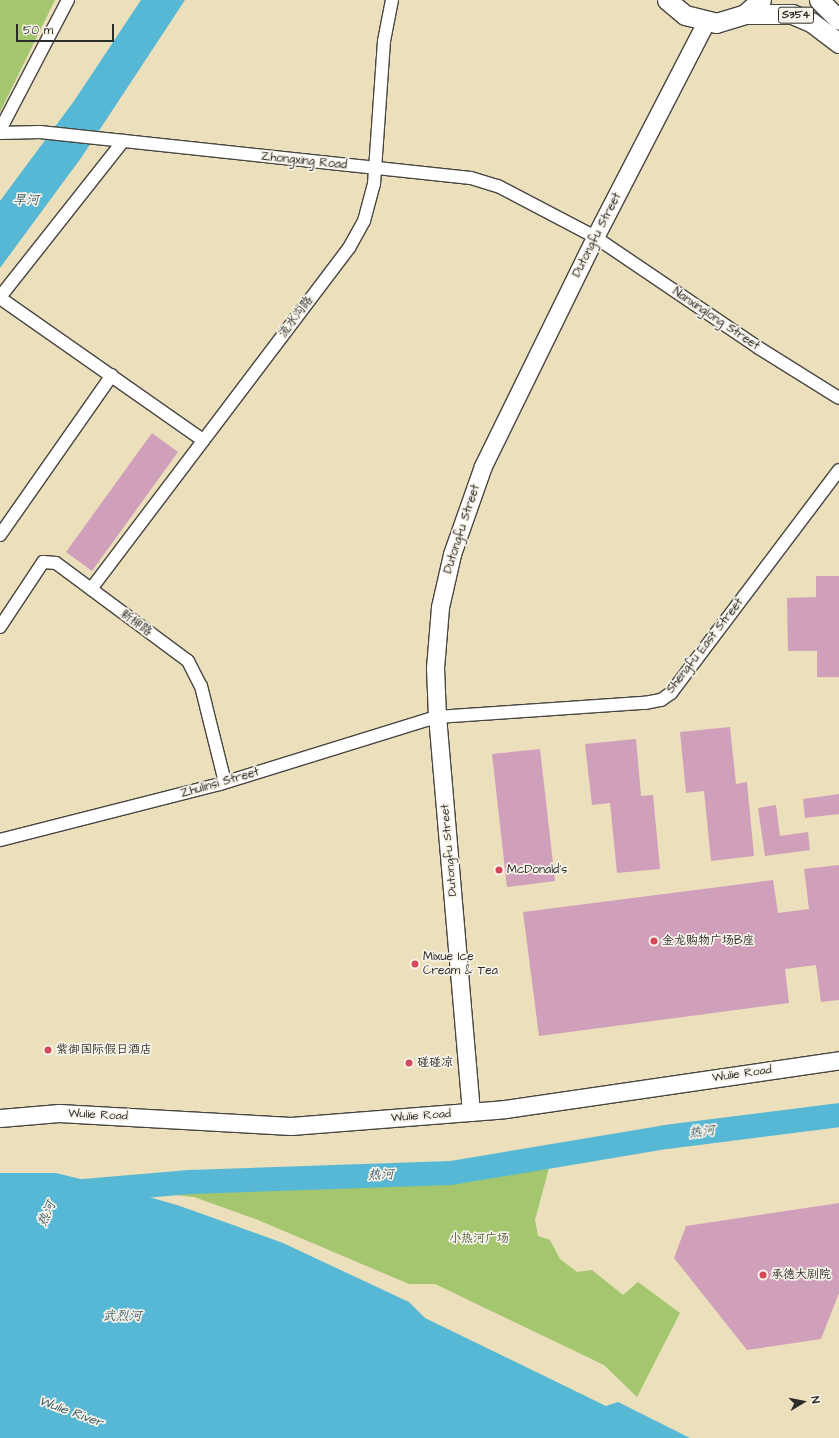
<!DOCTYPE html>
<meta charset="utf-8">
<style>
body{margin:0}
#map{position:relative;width:839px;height:1438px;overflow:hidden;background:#ebdfbc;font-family:"Architects Daughter","LXGW WenKai TC",sans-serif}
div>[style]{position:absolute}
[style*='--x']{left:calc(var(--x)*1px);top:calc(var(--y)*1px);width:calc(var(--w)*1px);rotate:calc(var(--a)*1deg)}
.green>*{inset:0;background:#a3c66f}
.water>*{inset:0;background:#57b8d5}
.river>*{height:24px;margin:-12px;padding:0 12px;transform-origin:12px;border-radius:12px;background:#57b8d5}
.building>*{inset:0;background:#d0a0ba}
.roads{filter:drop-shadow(1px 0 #484641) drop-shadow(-1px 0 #484641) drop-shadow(0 1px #484641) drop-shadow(0 -1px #484641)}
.street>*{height:12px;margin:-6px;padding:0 6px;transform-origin:6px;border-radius:6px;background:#fff}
.secondary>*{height:17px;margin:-8.5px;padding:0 8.5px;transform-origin:8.5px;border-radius:8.5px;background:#fff}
.primary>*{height:19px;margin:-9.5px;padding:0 9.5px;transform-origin:9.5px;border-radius:9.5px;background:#fff}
.dots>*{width:11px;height:11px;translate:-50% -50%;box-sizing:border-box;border:2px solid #f7f3e8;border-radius:50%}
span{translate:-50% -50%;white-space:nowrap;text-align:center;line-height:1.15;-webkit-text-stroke:3.5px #f7f3e8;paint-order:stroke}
.shield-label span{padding:1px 3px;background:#f7f3e8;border:1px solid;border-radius:3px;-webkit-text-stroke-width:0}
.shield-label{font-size:11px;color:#2b2b2b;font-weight:700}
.street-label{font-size:12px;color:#2b2b2b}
.poi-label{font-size:12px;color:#2b2b2b}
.left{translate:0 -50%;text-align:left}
.park-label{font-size:12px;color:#4f5a3f}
.water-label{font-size:13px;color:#3a5c66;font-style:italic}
.north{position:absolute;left:783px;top:1382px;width:40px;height:40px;-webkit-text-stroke:3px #f7f3e8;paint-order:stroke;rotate:80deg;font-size:11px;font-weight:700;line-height:16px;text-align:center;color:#2b2b2b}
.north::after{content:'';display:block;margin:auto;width:14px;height:18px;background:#2b2b2b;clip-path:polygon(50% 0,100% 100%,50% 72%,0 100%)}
.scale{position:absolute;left:16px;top:24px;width:98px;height:18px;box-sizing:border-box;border:2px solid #2b2b2b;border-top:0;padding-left:5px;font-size:12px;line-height:14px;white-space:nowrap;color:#2b2b2b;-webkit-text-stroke:3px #f7f3e8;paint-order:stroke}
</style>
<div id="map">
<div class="green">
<i style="clip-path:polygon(0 0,55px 0,0 112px)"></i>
<i style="clip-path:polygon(549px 1168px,535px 1220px,538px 1236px,550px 1240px,560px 1259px,577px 1272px,592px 1270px,623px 1295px,638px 1282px,680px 1313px,637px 1397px,604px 1365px,435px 1284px,409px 1284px,258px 1220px,194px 1197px,125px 1190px,435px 1185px)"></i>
</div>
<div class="water">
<i style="clip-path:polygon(141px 0,185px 0,81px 158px,0 268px,0 201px,74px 101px)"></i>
<i style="clip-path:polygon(0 1173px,56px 1173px,125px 1190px,180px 1206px,283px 1243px,409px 1302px,425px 1318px,606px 1406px,618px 1402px,690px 1438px,0 1438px)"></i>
</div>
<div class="river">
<i style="--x:84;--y:1191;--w:106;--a:-4.9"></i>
<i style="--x:190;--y:1182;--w:261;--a:-2"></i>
<i style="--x:451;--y:1173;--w:218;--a:-9.5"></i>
<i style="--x:666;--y:1137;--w:174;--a:-7.2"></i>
</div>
<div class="building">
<i style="clip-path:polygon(152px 433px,178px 452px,92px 571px,66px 552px)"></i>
<i style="clip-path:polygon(816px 576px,839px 576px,839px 677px,817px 677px,817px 651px,788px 651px,787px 598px,816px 597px)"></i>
<i style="clip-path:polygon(730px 727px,736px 784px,747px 782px,754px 856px,711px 861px,704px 791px,686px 793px,680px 732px)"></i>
<i style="clip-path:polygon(636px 739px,641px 796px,653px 795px,660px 869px,617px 873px,610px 803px,592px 805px,585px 744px)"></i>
<i style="clip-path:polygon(540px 749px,555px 881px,507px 887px,492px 754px)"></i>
<i style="clip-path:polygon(839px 794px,839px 814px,805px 818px,803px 799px)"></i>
<i style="clip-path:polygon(776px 805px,780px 836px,808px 832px,810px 850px,765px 856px,758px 808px)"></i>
<i style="clip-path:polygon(839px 865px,839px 1000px,821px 1002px,816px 965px,785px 969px,789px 1003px,539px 1036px,523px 912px,773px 880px,778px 913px,809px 909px,804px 869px)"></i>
<i style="clip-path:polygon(839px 1203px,839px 1293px,821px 1339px,747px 1350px,674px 1258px,686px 1226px)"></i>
</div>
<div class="roads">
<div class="street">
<i style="--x:0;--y:130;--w:147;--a:-62.4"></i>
<i style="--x:0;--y:133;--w:40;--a:-1.4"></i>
<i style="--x:40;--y:132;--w:433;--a:6.1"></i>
<i style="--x:471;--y:178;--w:28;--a:17"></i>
<i style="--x:498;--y:186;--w:110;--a:27.7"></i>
<i style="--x:595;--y:237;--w:198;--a:34.1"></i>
<i style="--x:759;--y:348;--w:94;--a:32"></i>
<i style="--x:0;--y:297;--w:199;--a:-51.7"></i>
<i style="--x:0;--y:298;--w:248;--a:35"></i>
<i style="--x:0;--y:535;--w:195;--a:-55"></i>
<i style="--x:91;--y:589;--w:428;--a:-52.9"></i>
<i style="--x:349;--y:248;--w:31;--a:-61"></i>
<i style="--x:364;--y:221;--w:38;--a:-75"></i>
<i style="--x:374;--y:184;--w:143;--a:-86"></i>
<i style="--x:384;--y:41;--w:42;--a:-79"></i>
<i style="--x:0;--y:627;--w:78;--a:-56.5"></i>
<i style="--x:43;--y:562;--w:13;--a:4"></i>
<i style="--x:56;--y:563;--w:164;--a:36.6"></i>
<i style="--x:188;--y:661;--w:28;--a:63"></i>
<i style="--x:201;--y:686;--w:99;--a:76"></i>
<i style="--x:0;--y:840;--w:227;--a:-14.3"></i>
<i style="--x:220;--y:784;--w:227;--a:-17.2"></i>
<i style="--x:437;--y:717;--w:208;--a:-3.9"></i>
<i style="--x:645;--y:703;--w:16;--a:-11"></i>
<i style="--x:661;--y:700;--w:12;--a:-35"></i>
<i style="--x:671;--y:693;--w:279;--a:-53"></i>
</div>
<div class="secondary">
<i style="--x:471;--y:1112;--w:396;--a:-94.9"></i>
<i style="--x:437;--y:717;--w:49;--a:-92.3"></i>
<i style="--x:435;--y:668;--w:61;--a:-85.3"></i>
<i style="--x:440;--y:607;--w:54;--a:-77.2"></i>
<i style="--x:452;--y:554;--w:93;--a:-70.6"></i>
<i style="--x:483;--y:466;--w:255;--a:-63.9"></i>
<i style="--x:595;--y:237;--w:242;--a:-62.7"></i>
<i style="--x:0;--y:1118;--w:59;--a:-4.8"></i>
<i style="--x:59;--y:1113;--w:232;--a:3.2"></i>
<i style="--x:291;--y:1126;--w:215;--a:-4.5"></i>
<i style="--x:505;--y:1109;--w:338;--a:-8.3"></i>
</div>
<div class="primary">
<i style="--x:667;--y:0;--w:23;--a:40"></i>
<i style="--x:685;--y:15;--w:32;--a:14"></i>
<i style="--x:716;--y:23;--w:30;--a:-17"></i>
<i style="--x:745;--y:14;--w:21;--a:-41"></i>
<i style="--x:819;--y:0;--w:28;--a:45"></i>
<i style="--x:745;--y:14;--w:47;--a:0"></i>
<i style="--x:792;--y:14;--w:21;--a:23"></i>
<i style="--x:811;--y:22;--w:35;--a:37"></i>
</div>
</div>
<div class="dots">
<i style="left:499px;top:870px;background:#d1495b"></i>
<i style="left:654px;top:941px;background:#d1495b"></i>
<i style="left:415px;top:964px;background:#d1495b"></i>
<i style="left:48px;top:1050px;background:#d1495b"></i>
<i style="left:409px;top:1063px;background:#d1495b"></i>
<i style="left:763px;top:1275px;background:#d1495b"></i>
</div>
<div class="shield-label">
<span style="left:796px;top:15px">S354</span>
</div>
<div class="street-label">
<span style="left:304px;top:161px;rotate:6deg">Zhongxing Road</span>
<span style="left:597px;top:235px;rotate:-63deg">Dutongfu Street</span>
<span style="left:296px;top:317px;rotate:-53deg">流水沟路</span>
<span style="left:716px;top:319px;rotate:34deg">Nanxinglong Street</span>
<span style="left:462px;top:529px;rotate:-72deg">Dutongfu Street</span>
<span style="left:136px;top:623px;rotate:36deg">新柳路</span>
<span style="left:705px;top:646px;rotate:-52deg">Shengfu East Street</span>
<span style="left:220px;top:783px;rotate:-16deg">Zhulinsi Street</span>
<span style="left:449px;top:850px;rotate:-95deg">Dutongfu Street</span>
<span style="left:742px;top:1074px;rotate:-8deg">Wulie Road</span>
<span style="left:98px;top:1115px;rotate:3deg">Wulie Road</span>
<span style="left:421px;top:1116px;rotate:-4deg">Wulie Road</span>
</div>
<div class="poi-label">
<span class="left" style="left:507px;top:870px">McDonald's</span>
<span class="left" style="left:662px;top:941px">金龙购物广场B座</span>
<span class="left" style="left:423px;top:964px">Mixue Ice<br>Cream &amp; Tea</span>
<span class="left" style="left:56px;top:1050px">紫御国际假日酒店</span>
<span class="left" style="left:417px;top:1063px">碰碰凉</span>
<span class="left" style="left:771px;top:1275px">承德大剧院</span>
</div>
<div class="park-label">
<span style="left:479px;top:1239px">小热河广场</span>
</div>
<div class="water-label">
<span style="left:26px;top:200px">旱河</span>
<span style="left:702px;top:1132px;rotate:-7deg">热河</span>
<span style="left:381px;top:1175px;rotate:-2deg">热河</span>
<span style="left:47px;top:1214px;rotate:-66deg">热河</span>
<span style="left:122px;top:1316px">武烈河</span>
<span style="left:71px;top:1412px;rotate:20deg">Wulie River</span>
</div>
<div class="north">N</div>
<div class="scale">50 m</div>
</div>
